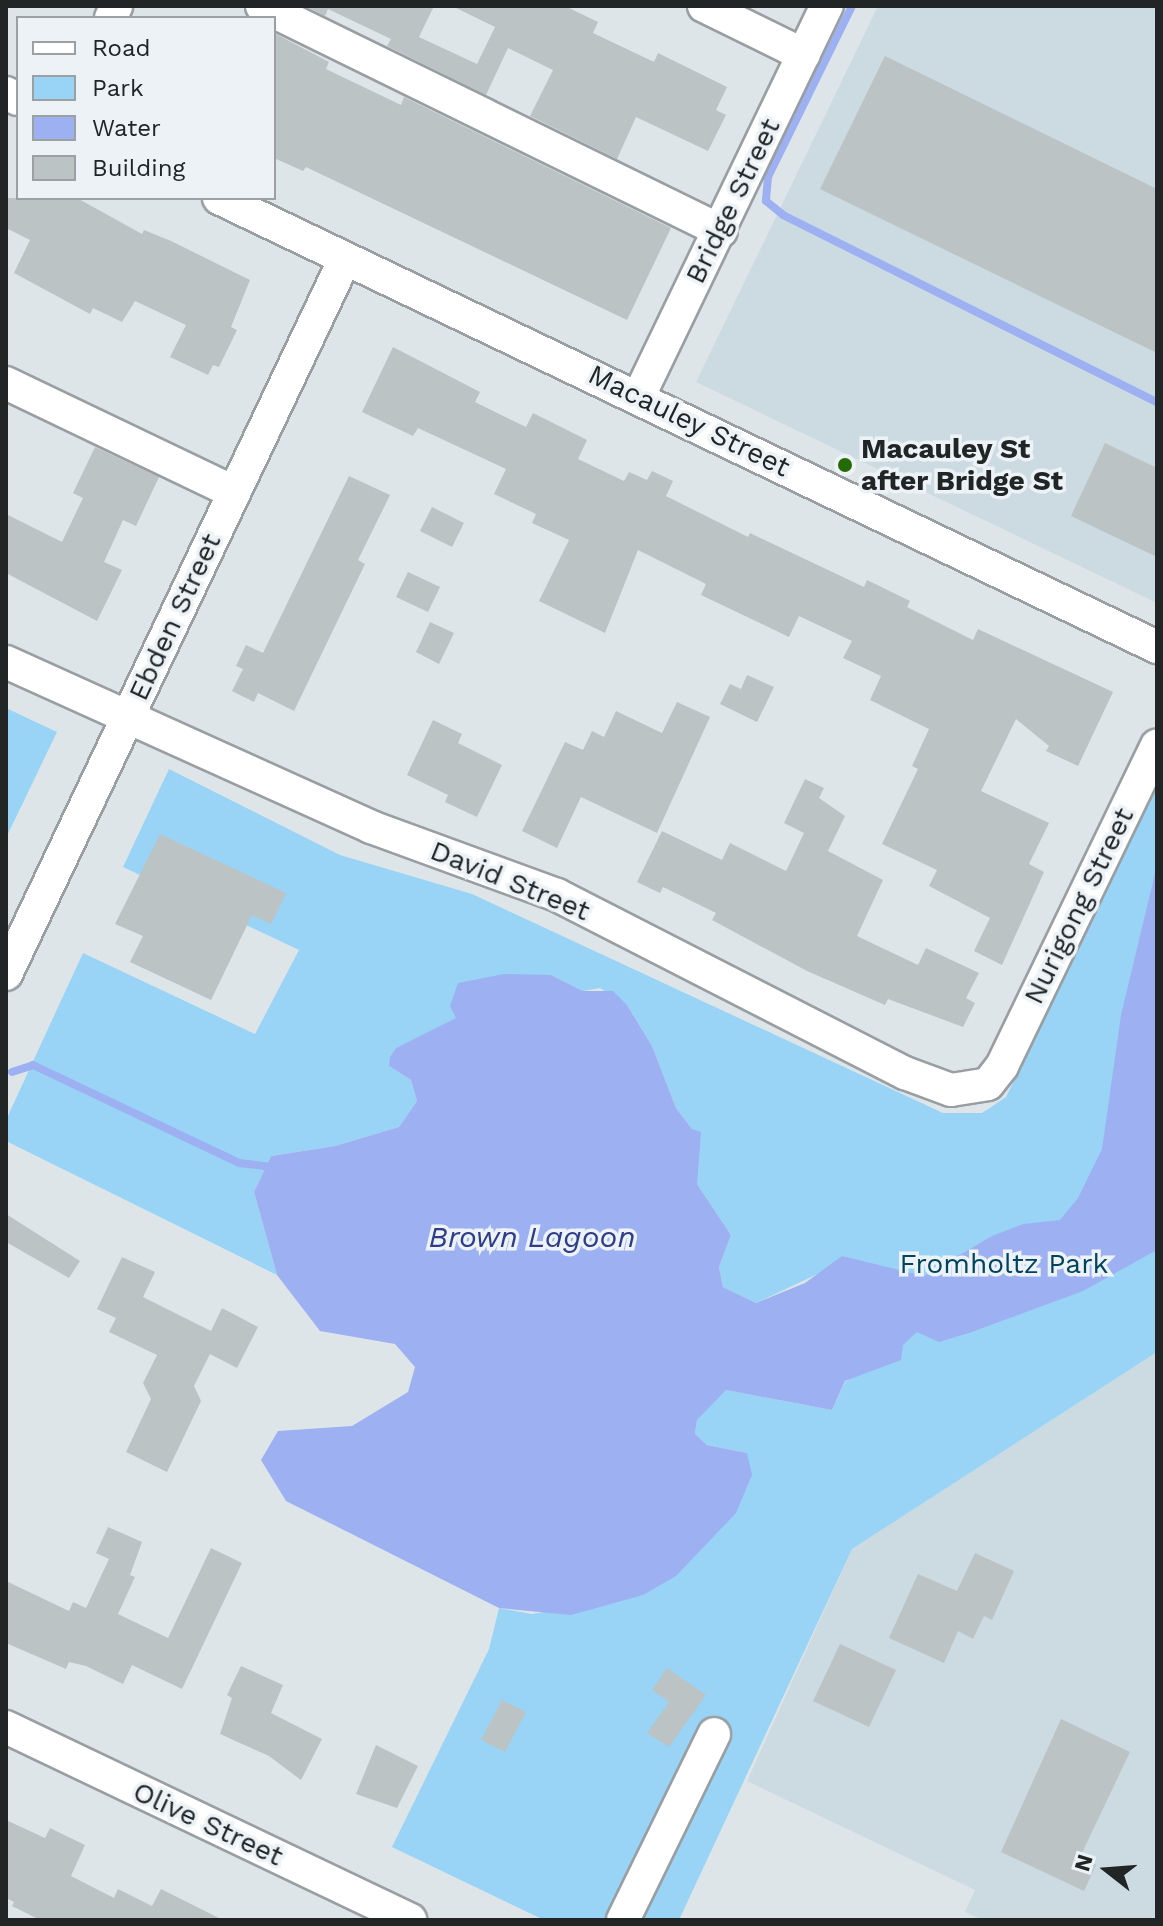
<!DOCTYPE html>
<style>
body{margin:0}
#map{position:relative;width:1163px;height:1926px;overflow:hidden;background:#dee5e9;font-family:"Work Sans",sans-serif}
div>[style]{position:absolute}
[style*='--x']{left:calc(var(--x)*1px);top:calc(var(--y)*1px);width:calc(var(--w)*1px);rotate:calc(var(--a)*1deg)}
.built>*{inset:0;background:#ccdae2}
.green>*{inset:0;background:#99d4f6}
.water>*{inset:0;background:#9db0f2}
.stream>*{height:8px;margin:-4px;padding:0 4px;transform-origin:4px;border-radius:4px;background:#9db0f2}
.building>*{inset:0;background:#bbc3c5}
.roads{filter:drop-shadow(2px 0 #989ea2) drop-shadow(-2px 0 #989ea2) drop-shadow(0 2px #989ea2) drop-shadow(0 -2px #989ea2)}
.minor>*{height:32px;margin:-16px;padding:0 16px;transform-origin:16px;border-radius:16px;background:#fff}
.dots>*{width:22px;height:22px;translate:-50% -50%;box-sizing:border-box;border:4px solid #ecf2f6;border-radius:50%}
span{translate:-50% -50%;white-space:nowrap;text-align:center;line-height:1.15;-webkit-text-stroke:7px #ecf2f6;paint-order:stroke}
.street-label{font-size:28px;color:#222526}
.poi-label{font-size:28px;color:#222526;font-weight:700}
.left{translate:0 -50%;text-align:left}
.park-label{font-size:28px;color:#00435f}
.water-label{font-size:30px;color:#2f3d89;font-style:italic}
.frame{position:absolute;inset:0;border:8px solid #222526;pointer-events:none}
.legend{position:absolute;left:16px;top:16px;width:260px;height:184px;box-sizing:border-box;background:#ecf2f6;border:2px solid #9ba0a3;margin:0;padding:10px 14px;list-style:none;font-size:24px;color:#222526}
.legend li{display:flex;align-items:center;gap:16px;height:40px}
.legend b{width:40px;border:2px solid #9ba0a3}
.north{position:absolute;left:1067px;top:1830px;width:80px;height:80px;-webkit-text-stroke:6px #ecf2f6;paint-order:stroke;rotate:287deg;font-size:22px;font-weight:700;line-height:32px;text-align:center;color:#222526}
.north::after{content:'';display:block;margin:auto;width:28px;height:36px;background:#222526;clip-path:polygon(50% 0,100% 100%,50% 72%,0 100%)}
</style>
<div id="map">
<div class="built">
<i style="clip-path:polygon(878px 6px,1157px 6px,1157px 603px,696px 382px)"></i>
<i style="clip-path:polygon(1157px 1352px,1157px 1920px,983px 1920px,965px 1912px,975px 1890px,747px 1781px,852px 1549px)"></i>
</div>
<div class="green">
<i style="clip-path:polygon(6px 708px,57px 732px,6px 838px)"></i>
<i style="clip-path:polygon(169px 769px,340px 855px,472px 894px,943px 1113px,982px 1113px,1006px 1097px,1157px 786px,1157px 1352px,852px 1549px,679px 1920px,544px 1920px,392px 1847px,489px 1649px,499px 1608px,532px 1614px,643px 1595px,747px 1453px,707px 1445px,695px 1434px,697px 1420px,711px 1403px,726px 1390px,832px 1410px,845px 1382px,863px 1371px,824px 1271px,756px 1303px,723px 1287px,719px 1267px,731px 1235px,697px 1184px,692px 1129px,676px 1108px,652px 1046px,627px 1005px,600px 988px,583px 991px,551px 975px,396px 1048px,389px 1066px,411px 1080px,417px 1101px,399px 1127px,335px 1146px,271px 1156px,254px 1192px,277px 1275px,6px 1141px,6px 1120px,83px 953px,255px 1034px,299px 950px,123px 867px)"></i>
</div>
<div class="water">
<i style="clip-path:polygon(1157px 865px,1155px 1251px,1083px 1291px,969px 1333px,939px 1342px,917px 1332px,903px 1345px,901px 1360px,845px 1381px,832px 1410px,726px 1390px,697px 1420px,695px 1434px,707px 1445px,747px 1453px,752px 1475px,736px 1513px,676px 1576px,643px 1595px,571px 1615px,499px 1608px,286px 1501px,261px 1460px,278px 1431px,352px 1426px,408px 1392px,415px 1367px,395px 1344px,320px 1331px,277px 1275px,254px 1192px,271px 1156px,335px 1146px,399px 1127px,417px 1101px,411px 1080px,389px 1066px,390px 1057px,396px 1048px,456px 1018px,450px 1006px,458px 983px,504px 974px,551px 975px,583px 991px,613px 991px,627px 1005px,652px 1046px,676px 1108px,692px 1129px,701px 1132px,697px 1184px,731px 1235px,719px 1267px,723px 1287px,756px 1303px,805px 1283px,842px 1256px,924px 1276px,992px 1236px,1023px 1224px,1060px 1220px,1078px 1198px,1102px 1149px,1121px 1015px)"></i>
</div>
<div class="stream">
<i style="--x:852;--y:6;--w:191;--a:116.2"></i>
<i style="--x:768;--y:177;--w:24;--a:95"></i>
<i style="--x:766;--y:201;--w:22;--a:39"></i>
<i style="--x:783;--y:215;--w:418;--a:26.6"></i>
<i style="--x:12;--y:1072;--w:22;--a:-18"></i>
<i style="--x:33;--y:1065;--w:228;--a:25.4"></i>
<i style="--x:239;--y:1163;--w:38;--a:7"></i>
</div>
<div class="building">
<i style="clip-path:polygon(305px 6px,434px 6px,419px 37px,477px 64px,495px 27px,452px 6px,565px 6px,598px 22px,593px 33px,654px 62px,658px 53px,727px 87px,716px 110px,726px 115px,708px 151px,636px 117px,617px 159px,530px 116px,553px 70px,508px 48px,486px 95px,387px 46px,391px 39px,328px 9px,325px 16px)"></i>
<i style="clip-path:polygon(276px 34px,329px 62px,326px 69px,401px 105px,404px 97px,671px 228px,627px 320px,306px 167px,303px 171px,274px 158px)"></i>
<i style="clip-path:polygon(885px 56px,1157px 189px,1157px 353px,820px 189px)"></i>
<i style="clip-path:polygon(6px 198px,77px 198px,142px 234px,144px 230px,171px 241px,250px 280px,231px 327px,237px 330px,219px 367px,213px 365px,208px 375px,170px 357px,186px 325px,135px 301px,122px 322px,93px 308px,90px 314px,14px 273px,30px 240px,6px 228px)"></i>
<i style="clip-path:polygon(393px 347px,480px 392px,475px 402px,526px 427px,533px 413px,587px 440px,578px 459px,624px 481px,629px 472px,647px 480px,652px 471px,673px 481px,666px 496px,748px 537px,750px 533px,864px 587px,867px 580px,910px 601px,907px 607px,973px 640px,978px 629px,1113px 692px,1078px 766px,1046px 751px,1049px 746px,1016px 719px,981px 791px,1049px 823px,1029px 864px,1044px 872px,1002px 965px,974px 951px,990px 918px,929px 886px,937px 870px,882px 844px,918px 769px,912px 766px,929px 729px,870px 700px,881px 676px,843px 658px,852px 641px,799px 616px,789px 637px,701px 595px,706px 584px,638px 550px,605px 633px,539px 601px,569px 540px,532px 523px,536px 514px,494px 494px,506px 469px,418px 428px,413px 436px,362px 412px)"></i>
<i style="clip-path:polygon(1105px 443px,1157px 468px,1157px 557px,1071px 516px)"></i>
<i style="clip-path:polygon(95px 447px,159px 477px,136px 526px,123px 520px,104px 562px,122px 570px,97px 621px,6px 573px,6px 514px,62px 542px,83px 498px,73px 493px)"></i>
<i style="clip-path:polygon(349px 476px,390px 495px,358px 560px,365px 564px,294px 711px,258px 693px,254px 702px,232px 691px,243px 669px,236px 666px,246px 645px,263px 653px)"></i>
<i style="clip-path:polygon(432px 507px,464px 523px,452px 547px,420px 531px)"></i>
<i style="clip-path:polygon(408px 572px,440px 587px,428px 612px,396px 597px)"></i>
<i style="clip-path:polygon(430px 622px,454px 633px,439px 664px,416px 652px)"></i>
<i style="clip-path:polygon(747px 675px,774px 687px,757px 722px,720px 704px,730px 684px,741px 689px)"></i>
<i style="clip-path:polygon(677px 702px,710px 717px,657px 833px,581px 797px,557px 848px,522px 831px,565px 742px,583px 750px,592px 731px,604px 737px,616px 711px,662px 733px)"></i>
<i style="clip-path:polygon(433px 720px,462px 734px,458px 743px,502px 765px,477px 817px,445px 802px,448px 795px,407px 775px)"></i>
<i style="clip-path:polygon(805px 779px,824px 788px,819px 798px,845px 816px,828px 851px,883px 880px,857px 936px,918px 965px,926px 948px,979px 973px,966px 998px,975px 1003px,963px 1027px,888px 999px,885px 1005px,807px 971px,712px 920px,716px 913px,663px 887px,660px 893px,637px 882px,662px 831px,722px 860px,730px 843px,786px 871px,804px 833px,784px 823px)"></i>
<i style="clip-path:polygon(160px 834px,286px 893px,271px 924px,252px 915px,211px 1000px,130px 962px,143px 936px,115px 924px)"></i>
<i style="clip-path:polygon(6px 1214px,80px 1261px,69px 1278px,6px 1242px)"></i>
<i style="clip-path:polygon(122px 1257px,155px 1272px,143px 1297px,211px 1331px,222px 1308px,258px 1327px,237px 1368px,210px 1354px,194px 1386px,201px 1401px,167px 1472px,126px 1452px,151px 1399px,143px 1383px,157px 1355px,109px 1332px,116px 1318px,97px 1309px)"></i>
<i style="clip-path:polygon(108px 1527px,142px 1542px,130px 1575px,135px 1577px,118px 1614px,168px 1638px,211px 1548px,242px 1563px,182px 1689px,132px 1665px,123px 1684px,86px 1666px,69px 1662px,66px 1669px,6px 1643px,6px 1581px,69px 1611px,73px 1602px,86px 1608px,109px 1559px,96px 1553px)"></i>
<i style="clip-path:polygon(975px 1553px,1014px 1571px,992px 1620px,984px 1616px,973px 1639px,958px 1631px,944px 1663px,889px 1638px,918px 1574px,957px 1591px)"></i>
<i style="clip-path:polygon(840px 1644px,896px 1670px,869px 1727px,813px 1701px)"></i>
<i style="clip-path:polygon(241px 1666px,283px 1685px,271px 1713px,322px 1739px,301px 1780px,269px 1756px,220px 1734px,232px 1698px,227px 1695px)"></i>
<i style="clip-path:polygon(667px 1668px,706px 1695px,669px 1747px,647px 1733px,669px 1702px,652px 1690px)"></i>
<i style="clip-path:polygon(502px 1700px,526px 1712px,505px 1752px,481px 1740px)"></i>
<i style="clip-path:polygon(1061px 1719px,1130px 1752px,1080px 1857px,1096px 1865px,1084px 1891px,1001px 1852px)"></i>
<i style="clip-path:polygon(376px 1745px,418px 1766px,397px 1808px,356px 1794px)"></i>
<i style="clip-path:polygon(6px 1820px,45px 1838px,50px 1828px,85px 1845px,71px 1876px,114px 1898px,118px 1889px,152px 1906px,161px 1889px,223px 1920px,40px 1920px,12px 1906px,14px 1902px,6px 1898px)"></i>
</div>
<div class="roads">
<div class="minor">
<i style="--x:262;--y:6;--w:511;--a:26.11"></i>
<i style="--x:704;--y:6;--w:111;--a:26.1"></i>
<i style="--x:111;--y:18;--w:13;--a:-67"></i>
<i style="--x:6;--y:93;--w:13;--a:27"></i>
<i style="--x:219;--y:198;--w:1040;--a:25.58"></i>
<i style="--x:6;--y:383;--w:253;--a:25.6"></i>
<i style="--x:639;--y:396;--w:433;--a:-64.3"></i>
<i style="--x:6;--y:662;--w:401;--a:24.3"></i>
<i style="--x:371;--y:827;--w:198;--a:20.1"></i>
<i style="--x:557;--y:895;--w:391;--a:27.1"></i>
<i style="--x:905;--y:1073;--w:49;--a:20.3"></i>
<i style="--x:951;--y:1090;--w:37;--a:-9"></i>
<i style="--x:988;--y:1084;--w:23;--a:-52"></i>
<i style="--x:1002;--y:1066;--w:356;--a:-64.2"></i>
<i style="--x:6;--y:974;--w:789;--a:-64.64"></i>
<i style="--x:6;--y:1727;--w:448;--a:25.5"></i>
<i style="--x:623;--y:1920;--w:207;--a:-63.9"></i>
</div>
</div>
<div class="dots">
<i style="left:845px;top:465px;background:#246b07"></i>
</div>
<div class="street-label">
<span style="left:733px;top:201px;rotate:-64deg">Bridge Street</span>
<span style="left:689px;top:421px;rotate:26deg">Macauley Street</span>
<span style="left:175px;top:617px;rotate:-65deg">Ebden Street</span>
<span style="left:510px;top:881px;rotate:22deg">David Street</span>
<span style="left:1079px;top:906px;rotate:-64deg">Nurigong Street</span>
<span style="left:208px;top:1824px;rotate:25deg">Olive Street</span>
</div>
<div class="poi-label">
<span class="left" style="left:861px;top:465px">Macauley St<br>after Bridge St</span>
</div>
<div class="park-label">
<span style="left:1004px;top:1264px">Fromholtz Park</span>
</div>
<div class="water-label">
<span style="left:532px;top:1237px">Brown Lagoon</span>
</div>
<div class="frame"></div>
<ul class="legend">
<li><b style="height:10px;background:#fff"></b>Road</li>
<li><b style="height:22px;background:#99d4f6"></b>Park</li>
<li><b style="height:22px;background:#9db0f2"></b>Water</li>
<li><b style="height:22px;background:#bbc3c5"></b>Building</li>
</ul>
<div class="north">N</div>
</div>
